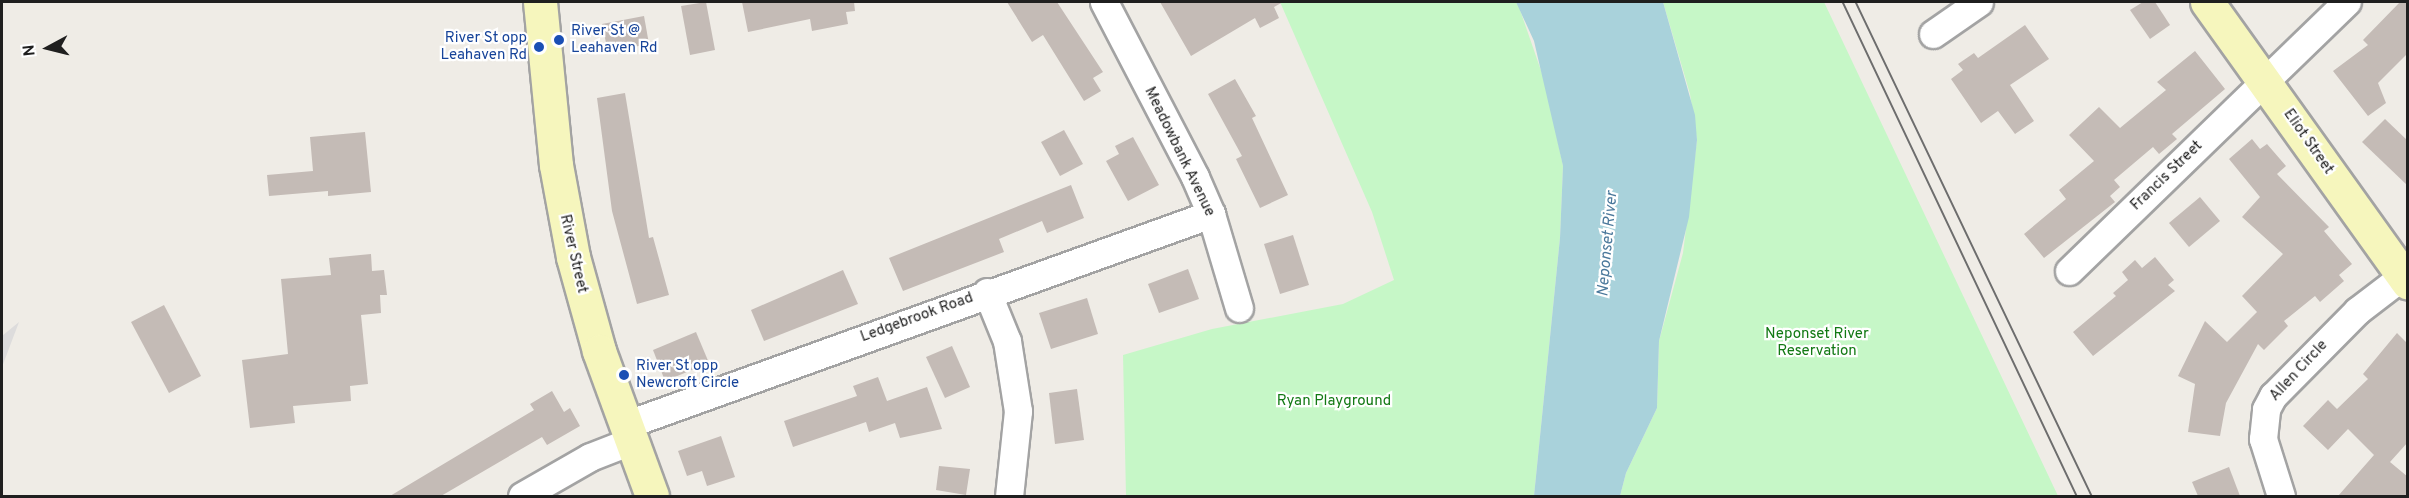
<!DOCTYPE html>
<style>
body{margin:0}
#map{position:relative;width:2409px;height:498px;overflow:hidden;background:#efece6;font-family:Overpass,sans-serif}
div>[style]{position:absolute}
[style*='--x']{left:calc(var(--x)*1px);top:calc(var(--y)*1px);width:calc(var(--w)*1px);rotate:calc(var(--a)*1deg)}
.residential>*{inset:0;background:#dddcdc}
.park>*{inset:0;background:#c6f7c7}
.water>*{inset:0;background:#a9d2db}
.building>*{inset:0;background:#c4bbb6}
.roads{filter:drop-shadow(2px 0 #a3a3a3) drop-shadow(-2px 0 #a3a3a3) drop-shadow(0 2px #a3a3a3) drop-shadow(0 -2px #a3a3a3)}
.street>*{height:27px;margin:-13.5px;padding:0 13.5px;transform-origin:13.5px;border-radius:13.5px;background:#fff}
.secondary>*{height:33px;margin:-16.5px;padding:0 16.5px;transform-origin:16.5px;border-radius:16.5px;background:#f6f6bd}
.tram>*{height:1.5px;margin:-0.75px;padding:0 0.75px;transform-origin:0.75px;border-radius:0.75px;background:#6d6d6d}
.dots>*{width:16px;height:16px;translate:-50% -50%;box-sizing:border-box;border:3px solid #fff;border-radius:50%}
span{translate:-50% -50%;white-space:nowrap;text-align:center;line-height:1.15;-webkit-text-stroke:4.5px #fff;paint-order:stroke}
.transit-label{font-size:15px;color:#164399}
.left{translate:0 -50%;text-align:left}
.right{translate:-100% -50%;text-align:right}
.street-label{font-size:15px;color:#1f1f1f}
.park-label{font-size:15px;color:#127914}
.water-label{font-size:16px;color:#4a789b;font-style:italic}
.frame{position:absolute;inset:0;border:3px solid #1f1f1f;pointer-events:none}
.north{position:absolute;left:18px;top:18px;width:60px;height:60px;-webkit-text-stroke:4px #fff;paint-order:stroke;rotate:263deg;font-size:16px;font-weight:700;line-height:24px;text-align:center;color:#1f1f1f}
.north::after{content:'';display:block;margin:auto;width:21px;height:27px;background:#1f1f1f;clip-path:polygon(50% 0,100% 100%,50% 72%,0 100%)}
</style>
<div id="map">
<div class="residential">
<i style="clip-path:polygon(19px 322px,2px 367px,2px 336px)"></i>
</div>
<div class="park">
<i style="clip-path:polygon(1280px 2px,1516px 2px,1519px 7px,1546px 85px,1563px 166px,1560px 238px,1534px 496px,1126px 496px,1123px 355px,1212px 329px,1343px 304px,1394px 280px,1372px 212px)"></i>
<i style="clip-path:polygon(1663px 2px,1824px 2px,2058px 496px,1620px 496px,1626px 473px,1657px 408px,1659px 341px,1683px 253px,1697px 140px,1690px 94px)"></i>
</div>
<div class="water">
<i style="clip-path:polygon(1516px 2px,1663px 2px,1695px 115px,1697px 140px,1689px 217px,1659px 341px,1657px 408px,1626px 473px,1620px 496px,1534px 496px,1560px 238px,1563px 166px,1534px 41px)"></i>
</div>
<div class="building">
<i style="clip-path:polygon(706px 2px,715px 50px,690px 55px,681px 6px)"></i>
<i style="clip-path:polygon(742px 2px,854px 2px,855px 11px,846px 12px,848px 24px,812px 31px,810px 19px,748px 32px)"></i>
<i style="clip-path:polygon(1007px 2px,1057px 2px,1103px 72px,1093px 78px,1101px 91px,1084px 101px,1043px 35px,1032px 42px)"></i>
<i style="clip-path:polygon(1160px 2px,1283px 2px,1274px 7px,1279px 18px,1260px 28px,1255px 18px,1191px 56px)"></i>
<i style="clip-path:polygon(2143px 2px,2155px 2px,2170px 25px,2150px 39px,2130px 10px)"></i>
<i style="clip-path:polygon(2400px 2px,2408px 2px,2408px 53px,2378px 83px,2386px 103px,2368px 116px,2333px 71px,2368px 45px,2363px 40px)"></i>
<i style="clip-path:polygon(644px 16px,649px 44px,608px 52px,602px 24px)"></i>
<i style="clip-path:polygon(2025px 25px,2049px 59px,2010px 85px,2034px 121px,2015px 134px,1998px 111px,1981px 123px,1951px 79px,1963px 70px,1958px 64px,1974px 53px,1978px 58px)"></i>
<i style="clip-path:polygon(2195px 51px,2225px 89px,2172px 134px,2177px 139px,2159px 154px,2153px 147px,2114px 180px,2120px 187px,2110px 196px,2115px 202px,2044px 258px,2024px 234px,2066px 199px,2059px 190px,2094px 161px,2069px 135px,2099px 107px,2120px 128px,2166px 90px,2157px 82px)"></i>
<i style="clip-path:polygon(1235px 79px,1256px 116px,1252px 118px,1288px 195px,1260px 208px,1236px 159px,1242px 156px,1208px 94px)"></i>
<i style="clip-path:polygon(625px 93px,649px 238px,653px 237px,669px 295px,637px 304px,612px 211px,597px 98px)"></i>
<i style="clip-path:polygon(2385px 119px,2408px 141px,2408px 186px,2362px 142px)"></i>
<i style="clip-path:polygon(1064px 130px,1083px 164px,1060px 176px,1041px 142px)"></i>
<i style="clip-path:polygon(365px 132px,371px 192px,328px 196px,328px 191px,269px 196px,267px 175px,313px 171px,310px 137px)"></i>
<i style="clip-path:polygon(1133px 137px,1159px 185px,1128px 201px,1106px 161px,1119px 154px,1115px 146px)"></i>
<i style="clip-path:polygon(2252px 139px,2260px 149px,2267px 144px,2286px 166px,2277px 174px,2329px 227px,2324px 231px,2352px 264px,2339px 275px,2344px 281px,2320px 302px,2315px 296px,2284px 321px,2288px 326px,2264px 350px,2258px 344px,2226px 403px,2220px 436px,2188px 432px,2195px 384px,2178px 376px,2205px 321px,2227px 342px,2257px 312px,2242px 296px,2283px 254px,2242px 217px,2260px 197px,2229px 159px)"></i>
<i style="clip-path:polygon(1071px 185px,1084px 218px,1047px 233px,1042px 221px,999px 239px,1004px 252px,903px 291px,889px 258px)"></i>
<i style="clip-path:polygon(2200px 197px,2220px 221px,2189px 247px,2169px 223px)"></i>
<i style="clip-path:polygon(1293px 235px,1309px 285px,1280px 294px,1264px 244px)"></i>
<i style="clip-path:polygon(371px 254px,372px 271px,384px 270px,387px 295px,380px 295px,381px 313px,361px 315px,368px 384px,350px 386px,351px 401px,293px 406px,295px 423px,250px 428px,242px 360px,288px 354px,281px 279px,331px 275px,329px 258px)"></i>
<i style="clip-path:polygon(2155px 257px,2174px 280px,2168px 285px,2175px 291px,2093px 356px,2073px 332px,2116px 296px,2113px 293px,2128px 280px,2122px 272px,2135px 260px,2142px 268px)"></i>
<i style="clip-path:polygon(1188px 269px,1199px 299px,1159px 313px,1148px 284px)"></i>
<i style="clip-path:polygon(843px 270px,858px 304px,764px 341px,751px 310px)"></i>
<i style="clip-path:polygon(1087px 298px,1098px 334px,1051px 349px,1039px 313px)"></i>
<i style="clip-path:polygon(164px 305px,201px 376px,169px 393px,131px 322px)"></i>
<i style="clip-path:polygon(696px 332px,709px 363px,665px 381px,653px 350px)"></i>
<i style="clip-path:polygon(2397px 333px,2408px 344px,2408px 442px,2390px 462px,2408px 477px,2408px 496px,2338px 496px,2374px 455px,2348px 429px,2328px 450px,2303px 426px,2328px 400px,2337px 409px,2368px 379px,2363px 374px)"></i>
<i style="clip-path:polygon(952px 346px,970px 387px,945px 398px,926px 357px)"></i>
<i style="clip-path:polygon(878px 377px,887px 401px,927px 387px,942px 429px,900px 438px,895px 423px,869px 432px,866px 422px,793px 447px,784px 421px,857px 396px,853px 386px)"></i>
<i style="clip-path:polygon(1077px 389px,1084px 440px,1055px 444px,1049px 393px)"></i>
<i style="clip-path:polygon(552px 391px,564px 412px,570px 408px,580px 426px,547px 445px,542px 437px,441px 496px,390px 496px,534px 410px,530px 404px)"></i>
<i style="clip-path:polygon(721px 436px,735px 477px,707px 486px,702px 471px,687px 476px,678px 451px)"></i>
<i style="clip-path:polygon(939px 466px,970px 469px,966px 495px,936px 490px)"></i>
<i style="clip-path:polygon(2229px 467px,2240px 496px,2198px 496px,2192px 482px)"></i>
</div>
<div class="roads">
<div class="street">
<i style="--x:1104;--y:2;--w:197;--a:62.5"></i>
<i style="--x:1195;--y:177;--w:40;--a:66.6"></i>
<i style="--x:1211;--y:214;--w:98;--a:73.4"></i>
<i style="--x:1933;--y:34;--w:56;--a:-34.8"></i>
<i style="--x:2069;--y:271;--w:387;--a:-44.1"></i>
<i style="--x:987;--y:292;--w:53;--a:67.8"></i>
<i style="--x:1007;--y:341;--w:71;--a:81.1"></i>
<i style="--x:1018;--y:411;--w:85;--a:96"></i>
<i style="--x:625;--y:425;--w:623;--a:-19.8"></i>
<i style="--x:522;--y:496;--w:78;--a:-29.8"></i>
<i style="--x:590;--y:457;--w:44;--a:-21.3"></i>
<i style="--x:2281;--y:496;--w:60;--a:-107.5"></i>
<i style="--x:2263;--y:439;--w:30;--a:-84"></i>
<i style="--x:2266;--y:409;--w:15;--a:-62"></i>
<i style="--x:2273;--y:396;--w:120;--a:-45.3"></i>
<i style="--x:2357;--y:311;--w:64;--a:-37.4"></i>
</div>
<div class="secondary">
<i style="--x:540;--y:2;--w:164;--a:84.4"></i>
<i style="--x:556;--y:165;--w:94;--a:79.5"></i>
<i style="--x:573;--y:257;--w:98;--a:74.5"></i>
<i style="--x:599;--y:351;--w:154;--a:69.9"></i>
<i style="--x:2207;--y:2;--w:345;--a:54.4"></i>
</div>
</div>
<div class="tram">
<i style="--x:1843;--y:2;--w:547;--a:64.65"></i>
<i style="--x:1856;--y:2;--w:547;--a:64.46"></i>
</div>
<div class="dots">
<i style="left:559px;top:40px;background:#1a4fb4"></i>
<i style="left:539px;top:47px;background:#1a4fb4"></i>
<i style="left:624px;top:375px;background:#1a4fb4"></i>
</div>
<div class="transit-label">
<span class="left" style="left:571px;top:40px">River St @<br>Leahaven Rd</span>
<span class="right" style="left:527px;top:47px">River St opp<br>Leahaven Rd</span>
<span class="left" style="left:636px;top:375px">River St opp<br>Newcroft Circle</span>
</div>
<div class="street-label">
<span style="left:2308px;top:142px;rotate:55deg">Eliot Street</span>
<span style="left:1179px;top:152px;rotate:64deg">Meadowbank Avenue</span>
<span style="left:2167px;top:176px;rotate:-44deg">Francis Street</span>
<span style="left:573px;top:254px;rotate:77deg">River Street</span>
<span style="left:917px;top:318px;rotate:-20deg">Ledgebrook Road</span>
<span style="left:2299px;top:371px;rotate:-47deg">Allen Circle</span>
</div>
<div class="park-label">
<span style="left:1817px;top:343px">Neponset River<br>Reservation</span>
<span style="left:1334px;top:402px">Ryan Playground</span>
</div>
<div class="water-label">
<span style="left:1608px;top:244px;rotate:-85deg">Neponset River</span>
</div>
<div class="frame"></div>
<div class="north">N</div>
</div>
